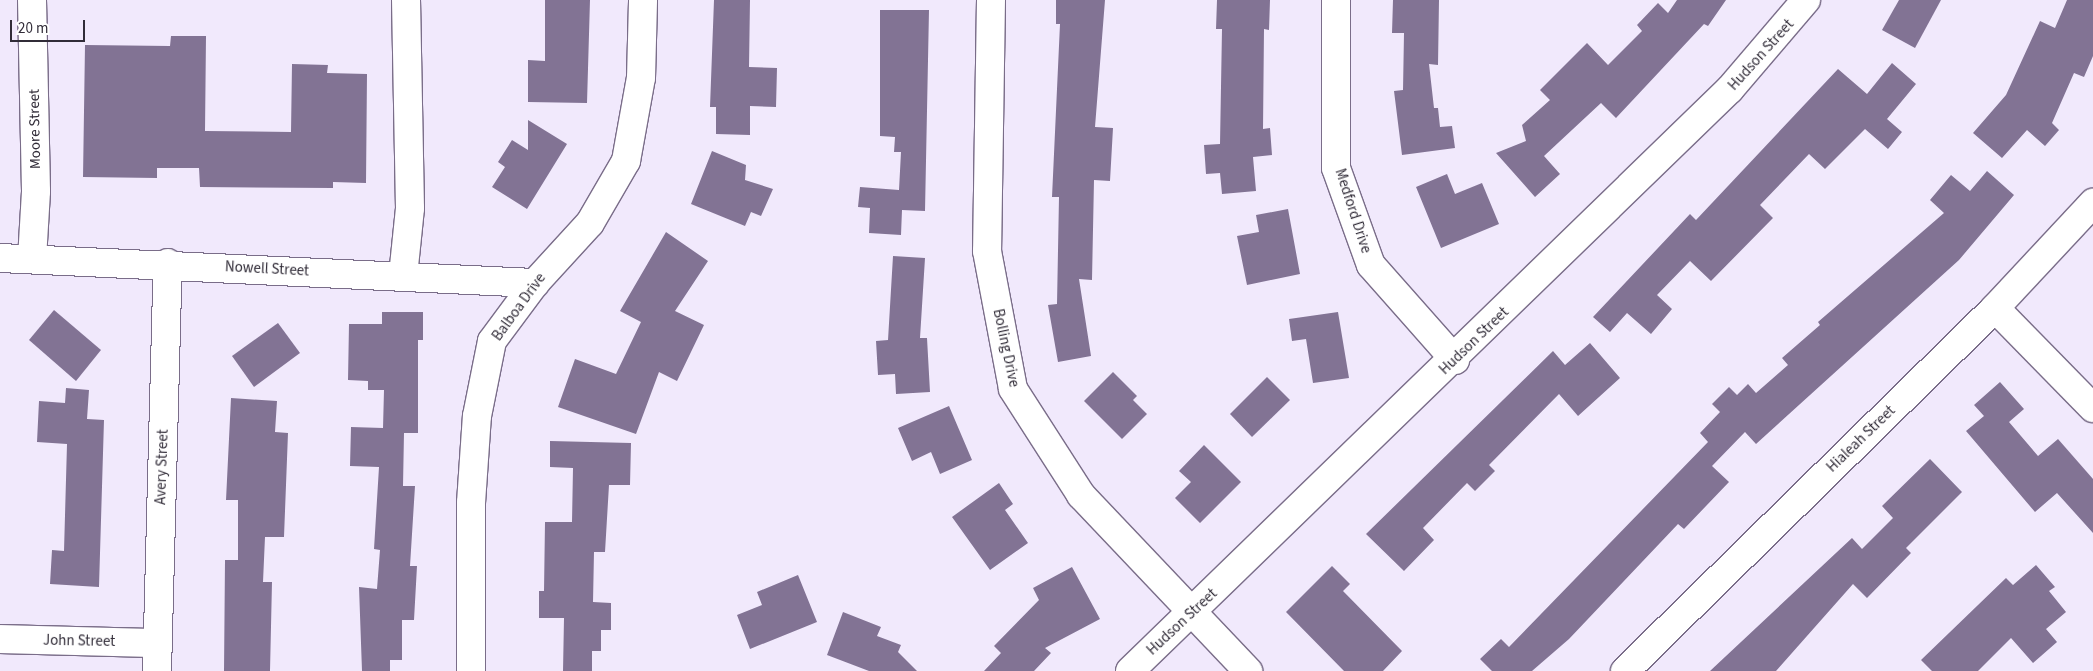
<!DOCTYPE html>
<style>
body{margin:0}
#map{position:relative;width:2093px;height:671px;overflow:hidden;background:#f1e9fc;font-family:"Source Sans 3",sans-serif}
div>[style]{position:absolute}
[style*='--x']{left:calc(var(--x)*1px);top:calc(var(--y)*1px);width:calc(var(--w)*1px);rotate:calc(var(--a)*1deg)}
.building>*{inset:0;background:#827394}
.roads{filter:drop-shadow(1px 0 #7a6d89) drop-shadow(-1px 0 #7a6d89) drop-shadow(0 1px #7a6d89) drop-shadow(0 -1px #7a6d89)}
.minor>*{height:28px;margin:-14px;padding:0 14px;transform-origin:14px;border-radius:14px;background:#fff}
span{translate:-50% -50%;white-space:nowrap;text-align:center;line-height:1.15;-webkit-text-stroke:4px #fff;paint-order:stroke}
.street-label{font-size:15px;color:#312c38}
.scale{position:absolute;left:10px;top:20px;width:75px;height:22px;box-sizing:border-box;border:2px solid #312c38;border-top:0;padding-left:6px;font-size:15px;line-height:18px;white-space:nowrap;color:#312c38;-webkit-text-stroke:4px #fff;paint-order:stroke}
</style>
<div id="map">
<div class="building">
<i style="clip-path:polygon(545px 0,590px 0,587px 103px,528px 102px,528px 60px,545px 61px)"></i>
<i style="clip-path:polygon(714px 0,750px 0,749px 67px,777px 68px,776px 107px,750px 106px,750px 135px,716px 134px,716px 107px,710px 107px)"></i>
<i style="clip-path:polygon(1056px 0,1105px 0,1095px 127px,1113px 128px,1110px 181px,1094px 180px,1092px 280px,1079px 279px,1091px 356px,1058px 362px,1048px 305px,1057px 304px,1059px 197px,1052px 197px,1060px 24px,1056px 24px)"></i>
<i style="clip-path:polygon(1217px 0,1270px 0,1269px 30px,1264px 29px,1263px 129px,1270px 128px,1272px 155px,1253px 157px,1256px 191px,1222px 194px,1220px 173px,1206px 174px,1204px 145px,1220px 144px,1222px 29px,1216px 29px)"></i>
<i style="clip-path:polygon(1393px 0,1439px 0,1438px 65px,1429px 64px,1434px 108px,1438px 108px,1440px 127px,1452px 126px,1455px 148px,1402px 155px,1394px 91px,1403px 90px,1404px 33px,1392px 33px)"></i>
<i style="clip-path:polygon(1677px 0,1726px 0,1708px 26px,1704px 24px,1616px 118px,1601px 103px,1544px 156px,1560px 174px,1535px 197px,1496px 153px,1526px 141px,1522px 125px,1550px 100px,1540px 90px,1587px 43px,1608px 65px,1642px 31px,1637px 25px,1658px 3px,1668px 13px)"></i>
<i style="clip-path:polygon(1899px 0,1941px 0,1915px 48px,1882px 30px)"></i>
<i style="clip-path:polygon(2067px 0,2093px 0,2093px 56px,2084px 77px,2074px 73px,2052px 123px,2059px 130px,2045px 146px,2027px 130px,2002px 158px,1973px 133px,2006px 95px,2040px 21px,2055px 28px)"></i>
<i style="clip-path:polygon(880px 10px,929px 10px,925px 211px,902px 210px,901px 235px,869px 233px,870px 208px,858px 207px,860px 187px,899px 190px,901px 152px,894px 152px,895px 137px,880px 136px)"></i>
<i style="clip-path:polygon(171px 36px,206px 36px,205px 131px,291px 132px,292px 64px,328px 65px,327px 73px,367px 74px,366px 183px,333px 182px,333px 188px,200px 187px,199px 168px,157px 168px,157px 178px,83px 177px,85px 45px,170px 46px)"></i>
<i style="clip-path:polygon(1892px 63px,1916px 84px,1887px 119px,1902px 132px,1888px 149px,1865px 129px,1825px 169px,1809px 154px,1760px 205px,1773px 218px,1711px 281px,1690px 261px,1657px 295px,1672px 309px,1651px 334px,1627px 313px,1610px 332px,1593px 317px,1690px 214px,1696px 220px,1838px 69px,1867px 94px)"></i>
<i style="clip-path:polygon(528px 120px,567px 144px,527px 209px,492px 187px,505px 167px,498px 162px,512px 140px,528px 150px)"></i>
<i style="clip-path:polygon(712px 151px,746px 165px,745px 180px,773px 189px,761px 216px,751px 212px,745px 226px,691px 204px)"></i>
<i style="clip-path:polygon(1987px 171px,2014px 195px,1959px 260px,1756px 444px,1745px 432px,1712px 466px,1729px 482px,1684px 529px,1678px 524px,1569px 639px,1532px 671px,1492px 671px,1480px 659px,1501px 639px,1509px 647px,1708px 442px,1700px 433px,1720px 412px,1712px 404px,1729px 387px,1737px 395px,1748px 384px,1756px 393px,1788px 365px,1782px 358px,1820px 325px,1818px 322px,1944px 213px,1930px 200px,1951px 175px,1970px 191px)"></i>
<i style="clip-path:polygon(1447px 174px,1455px 194px,1482px 183px,1499px 224px,1441px 248px,1416px 187px)"></i>
<i style="clip-path:polygon(1288px 209px,1300px 274px,1247px 285px,1237px 236px,1259px 232px,1256px 215px)"></i>
<i style="clip-path:polygon(666px 232px,708px 261px,675px 311px,704px 325px,677px 381px,659px 372px,636px 434px,558px 407px,575px 359px,616px 374px,641px 322px,620px 311px)"></i>
<i style="clip-path:polygon(893px 256px,925px 258px,920px 338px,927px 338px,930px 392px,896px 394px,895px 374px,878px 375px,876px 341px,888px 340px)"></i>
<i style="clip-path:polygon(54px 310px,101px 350px,76px 381px,29px 340px)"></i>
<i style="clip-path:polygon(382px 312px,423px 312px,423px 340px,418px 340px,418px 433px,404px 433px,403px 486px,415px 486px,410px 566px,417px 566px,414px 620px,402px 620px,402px 660px,390px 660px,390px 671px,362px 671px,359px 587px,377px 589px,380px 550px,374px 549px,379px 467px,350px 466px,351px 427px,383px 428px,384px 390px,368px 390px,368px 381px,348px 380px,349px 324px,382px 324px)"></i>
<i style="clip-path:polygon(1338px 312px,1349px 378px,1313px 383px,1306px 339px,1292px 341px,1289px 319px)"></i>
<i style="clip-path:polygon(278px 323px,300px 353px,254px 387px,232px 356px)"></i>
<i style="clip-path:polygon(1590px 343px,1620px 378px,1578px 416px,1559px 394px,1489px 465px,1495px 471px,1475px 491px,1467px 483px,1423px 528px,1434px 540px,1404px 571px,1366px 534px,1553px 351px,1565px 365px)"></i>
<i style="clip-path:polygon(1113px 372px,1137px 396px,1133px 400px,1147px 414px,1122px 439px,1084px 401px)"></i>
<i style="clip-path:polygon(1267px 377px,1290px 400px,1252px 437px,1230px 414px)"></i>
<i style="clip-path:polygon(2000px 382px,2024px 409px,2009px 422px,2038px 456px,2058px 439px,2093px 479px,2093px 533px,2057px 493px,2035px 512px,1966px 431px,1984px 416px,1974px 405px)"></i>
<i style="clip-path:polygon(66px 388px,89px 390px,87px 419px,104px 420px,99px 587px,50px 584px,52px 550px,64px 551px,67px 444px,37px 442px,39px 401px,65px 403px)"></i>
<i style="clip-path:polygon(231px 398px,277px 401px,275px 432px,288px 433px,284px 537px,265px 537px,263px 582px,272px 582px,270px 671px,224px 671px,225px 560px,238px 560px,238px 500px,226px 500px)"></i>
<i style="clip-path:polygon(949px 406px,972px 460px,940px 474px,931px 452px,912px 461px,898px 428px)"></i>
<i style="clip-path:polygon(550px 441px,631px 443px,630px 485px,609px 485px,605px 552px,594px 552px,593px 602px,611px 603px,611px 630px,601px 630px,601px 651px,592px 651px,592px 671px,563px 671px,564px 618px,539px 618px,539px 591px,544px 591px,545px 522px,572px 522px,573px 468px,550px 467px)"></i>
<i style="clip-path:polygon(1204px 445px,1241px 482px,1200px 523px,1175px 498px,1191px 482px,1179px 471px)"></i>
<i style="clip-path:polygon(1930px 459px,1962px 492px,1906px 548px,1911px 553px,1867px 598px,1853px 584px,1776px 671px,1710px 671px,1852px 538px,1862px 549px,1893px 518px,1882px 506px)"></i>
<i style="clip-path:polygon(999px 483px,1013px 504px,1005px 510px,1028px 543px,990px 570px,952px 517px)"></i>
<i style="clip-path:polygon(2036px 565px,2055px 587px,2049px 591px,2066px 612px,2046px 629px,2057px 642px,2033px 663px,2011px 638px,1978px 671px,1932px 671px,1921px 660px,2006px 578px,2013px 585px)"></i>
<i style="clip-path:polygon(1332px 566px,1350px 584px,1343px 591px,1402px 651px,1383px 671px,1344px 671px,1286px 612px)"></i>
<i style="clip-path:polygon(1072px 567px,1100px 619px,1045px 648px,1051px 653px,1034px 671px,984px 671px,1001px 653px,994px 646px,1039px 600px,1033px 588px)"></i>
<i style="clip-path:polygon(798px 575px,817px 622px,750px 649px,737px 615px,762px 605px,757px 592px)"></i>
<i style="clip-path:polygon(843px 612px,881px 627px,877px 636px,901px 645px,898px 652px,917px 671px,869px 671px,827px 655px)"></i>
</div>
<div class="roads">
<div class="minor">
<i style="--x:991;--y:0;--w:251;--a:90.9"></i>
<i style="--x:987;--y:251;--w:140;--a:79.3"></i>
<i style="--x:1013;--y:389;--w:126;--a:57.3"></i>
<i style="--x:1081;--y:495;--w:243;--a:46.5"></i>
<i style="--x:1336;--y:0;--w:168;--a:90"></i>
<i style="--x:1336;--y:168;--w:103;--a:70.2"></i>
<i style="--x:1371;--y:265;--w:127;--a:48.5"></i>
<i style="--x:0;--y:258;--w:536;--a:2.68"></i>
<i style="--x:32;--y:259;--w:68;--a:-86.6"></i>
<i style="--x:36;--y:191;--w:191;--a:-91.2"></i>
<i style="--x:403;--y:276;--w:68;--a:-84.1"></i>
<i style="--x:410;--y:208;--w:208;--a:-91.1"></i>
<i style="--x:1995;--y:308;--w:140;--a:45.6"></i>
<i style="--x:0;--y:639;--w:157;--a:1.5"></i>
<i style="--x:157;--y:671;--w:408;--a:-88.5"></i>
<i style="--x:471;--y:671;--w:168;--a:-90"></i>
<i style="--x:471;--y:503;--w:87;--a:-86.1"></i>
<i style="--x:477;--y:416;--w:76;--a:-78.7"></i>
<i style="--x:492;--y:341;--w:72;--a:-53.4"></i>
<i style="--x:535;--y:283;--w:81;--a:-47.5"></i>
<i style="--x:590;--y:223;--w:72;--a:-59.9"></i>
<i style="--x:626;--y:161;--w:84;--a:-79.8"></i>
<i style="--x:641;--y:78;--w:78;--a:-88.5"></i>
<i style="--x:1130;--y:671;--w:836;--a:-44.13"></i>
<i style="--x:1730;--y:89;--w:117;--a:-49.5"></i>
<i style="--x:1625;--y:671;--w:518;--a:-44.45"></i>
<i style="--x:1995;--y:308;--w:144;--a:-47"></i>
</div>
</div>
<div class="street-label">
<span style="left:1761px;top:55px;rotate:-48deg">Hudson Street</span>
<span style="left:35px;top:129px;rotate:-91deg">Moore Street</span>
<span style="left:1353px;top:211px;rotate:72deg">Medford Drive</span>
<span style="left:267px;top:269px;rotate:3deg">Nowell Street</span>
<span style="left:519px;top:307px;rotate:-54deg">Balboa Drive</span>
<span style="left:1474px;top:341px;rotate:-44deg">Hudson Street</span>
<span style="left:1006px;top:348px;rotate:78deg">Bolling Drive</span>
<span style="left:1861px;top:439px;rotate:-44deg">Hialeah Street</span>
<span style="left:162px;top:467px;rotate:-88deg">Avery Street</span>
<span style="left:1182px;top:622px;rotate:-43deg">Hudson Street</span>
<span style="left:79px;top:641px;rotate:1deg">John Street</span>
</div>
<div class="scale">20 m</div>
</div>
